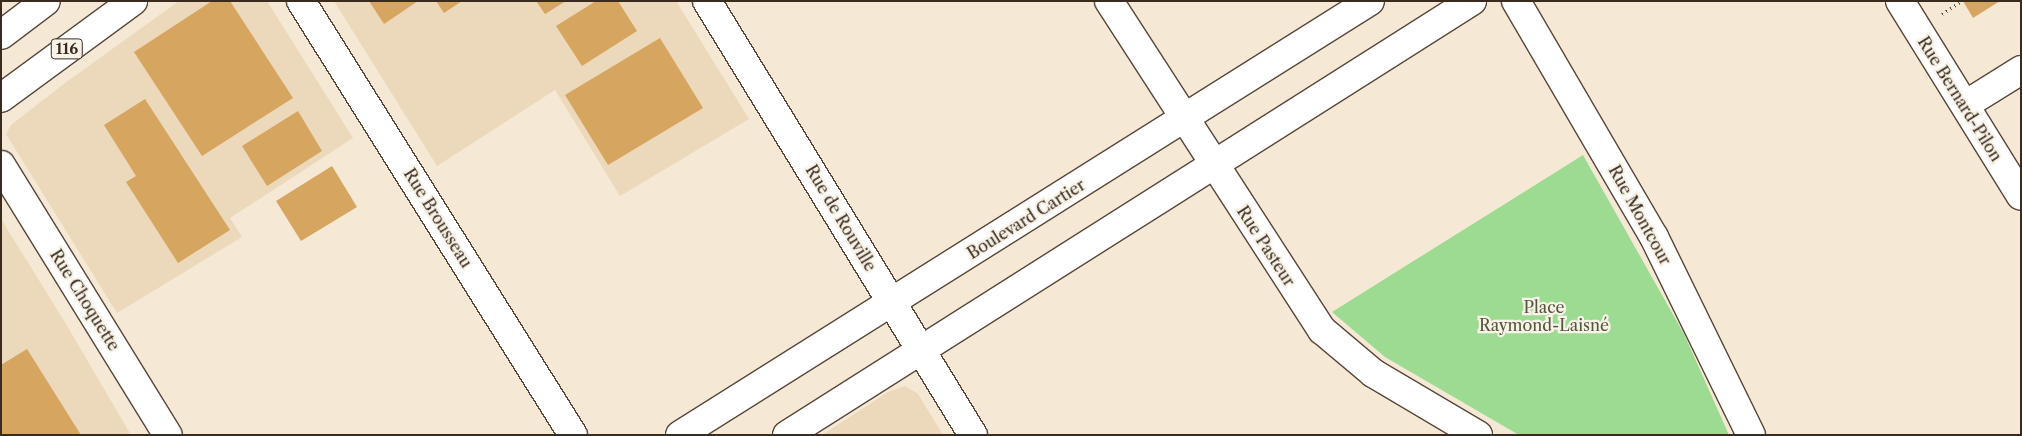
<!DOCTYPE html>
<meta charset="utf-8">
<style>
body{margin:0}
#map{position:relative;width:2022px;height:436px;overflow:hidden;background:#f5e9d5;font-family:"Libre Caslon Text",serif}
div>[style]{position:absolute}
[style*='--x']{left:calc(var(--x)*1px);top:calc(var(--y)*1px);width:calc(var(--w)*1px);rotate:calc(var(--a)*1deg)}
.built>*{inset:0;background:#ecd8ba}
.green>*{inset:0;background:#9cdb91}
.building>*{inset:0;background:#d6a55f}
.path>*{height:3px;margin-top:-1.5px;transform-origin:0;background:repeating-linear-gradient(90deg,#574739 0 1px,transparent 0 5px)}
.roads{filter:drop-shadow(1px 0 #574739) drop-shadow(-1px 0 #574739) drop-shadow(0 1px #574739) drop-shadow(0 -1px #574739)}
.minor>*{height:28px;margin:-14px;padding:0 14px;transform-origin:14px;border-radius:14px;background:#fff}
.secondary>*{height:28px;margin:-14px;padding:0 14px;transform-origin:14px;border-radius:14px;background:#fff}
.primary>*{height:28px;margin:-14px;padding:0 14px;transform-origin:14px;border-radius:14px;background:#fff}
span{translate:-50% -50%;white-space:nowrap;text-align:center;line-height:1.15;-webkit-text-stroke:4.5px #f7f3e8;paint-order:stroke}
.shield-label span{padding:1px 4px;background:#f7f3e8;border:1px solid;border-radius:4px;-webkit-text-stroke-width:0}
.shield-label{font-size:15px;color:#3b2a1e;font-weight:700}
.street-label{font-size:16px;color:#3b2a1e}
.park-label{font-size:16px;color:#53563b}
.frame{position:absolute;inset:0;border:2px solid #3b2a1e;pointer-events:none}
</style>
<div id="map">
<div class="built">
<i style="clip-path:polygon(179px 1px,267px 1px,353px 138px,230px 218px,242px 237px,117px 313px,6px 134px,11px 125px,65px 83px)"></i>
<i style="clip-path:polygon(334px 1px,676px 1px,749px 119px,620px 196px,555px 90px,437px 166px)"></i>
<i style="clip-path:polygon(1px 219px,66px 324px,131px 435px,1px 435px)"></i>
<i style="clip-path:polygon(905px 386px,918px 394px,943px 435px,822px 435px,888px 392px)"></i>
</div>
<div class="green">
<i style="clip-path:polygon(1583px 155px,1684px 334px,1729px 435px,1519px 435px,1385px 357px,1332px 312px)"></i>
</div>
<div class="building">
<i style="clip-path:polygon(212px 1px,230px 1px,293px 98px,202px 156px,134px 52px)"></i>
<i style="clip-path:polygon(369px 1px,418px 1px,384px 24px)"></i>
<i style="clip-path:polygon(436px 1px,462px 1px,444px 13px)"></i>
<i style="clip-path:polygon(536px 1px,566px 1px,545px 14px)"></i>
<i style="clip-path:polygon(596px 1px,618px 1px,637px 31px,582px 66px,556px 26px)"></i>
<i style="clip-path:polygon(1963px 1px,2000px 1px,1973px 18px)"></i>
<i style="clip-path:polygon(660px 38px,703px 108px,608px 165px,565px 95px)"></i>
<i style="clip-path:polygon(145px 99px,230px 230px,178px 263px,126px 182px,136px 176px,104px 125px)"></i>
<i style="clip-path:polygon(298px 111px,322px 151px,267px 186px,242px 146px)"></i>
<i style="clip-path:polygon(332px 166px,357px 207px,301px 241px,276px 201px)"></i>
<i style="clip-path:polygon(27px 349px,81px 435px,1px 435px,1px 365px)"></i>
</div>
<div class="path">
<i style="--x:1942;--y:14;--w:23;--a:-34"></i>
</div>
<div class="roads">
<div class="minor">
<i style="--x:301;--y:1;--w:512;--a:57.92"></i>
<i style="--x:707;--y:1;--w:509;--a:58.5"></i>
<i style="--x:1109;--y:1;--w:392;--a:57.1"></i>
<i style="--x:1322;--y:330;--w:67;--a:40.1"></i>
<i style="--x:1373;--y:373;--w:122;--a:30.6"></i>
<i style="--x:1516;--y:1;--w:273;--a:59.7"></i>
<i style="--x:1654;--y:237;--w:220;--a:63.9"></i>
<i style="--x:1965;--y:105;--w:66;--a:-32"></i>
<i style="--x:1;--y:165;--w:317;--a:58.3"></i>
<i style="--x:680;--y:435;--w:815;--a:-32.17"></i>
<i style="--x:787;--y:435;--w:811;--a:-32.36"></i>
</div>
<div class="secondary">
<i style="--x:1900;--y:1;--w:229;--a:58.2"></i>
</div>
<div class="primary">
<i style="--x:1;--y:35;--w:56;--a:-37.1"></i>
<i style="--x:1;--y:98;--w:164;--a:-36.3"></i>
</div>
</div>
<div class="shield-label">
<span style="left:67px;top:49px">116</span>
</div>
<div class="street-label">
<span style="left:1960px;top:99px;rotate:58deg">Rue Bernard-Pilon</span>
<span style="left:1640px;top:215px;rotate:61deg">Rue Montcour</span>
<span style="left:438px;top:218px;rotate:58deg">Rue Brousseau</span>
<span style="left:841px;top:218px;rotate:59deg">Rue de Rouville</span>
<span style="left:1026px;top:219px;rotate:-32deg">Boulevard Cartier</span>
<span style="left:1266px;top:246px;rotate:57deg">Rue Pasteur</span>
<span style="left:85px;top:300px;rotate:58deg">Rue Choquette</span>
</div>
<div class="park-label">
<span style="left:1544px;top:316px">Place<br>Raymond-Laisné</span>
</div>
<div class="frame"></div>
</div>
